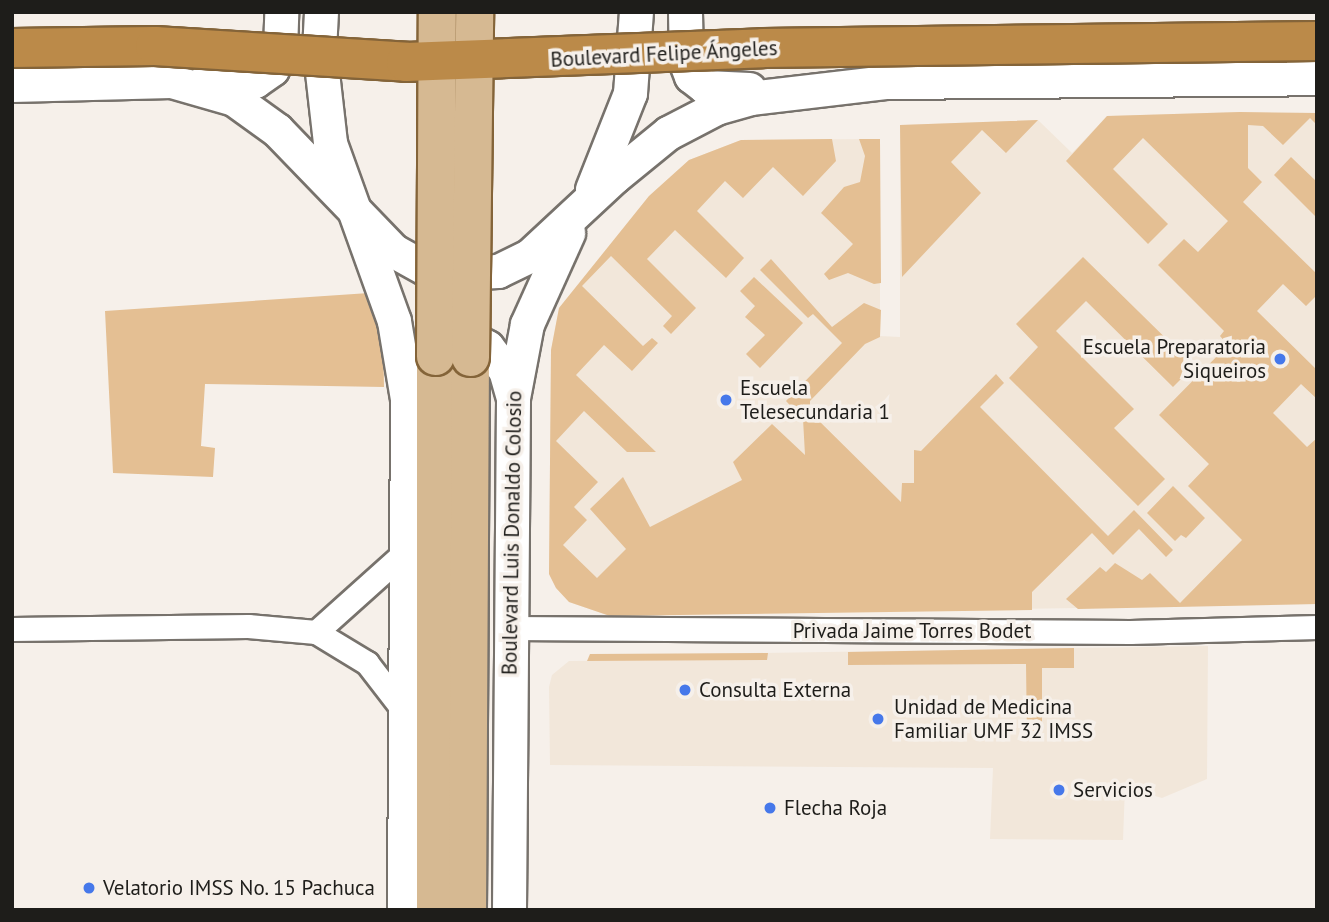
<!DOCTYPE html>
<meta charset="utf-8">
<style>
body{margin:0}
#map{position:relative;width:1329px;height:922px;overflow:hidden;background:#f6f0ea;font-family:"PT Sans",sans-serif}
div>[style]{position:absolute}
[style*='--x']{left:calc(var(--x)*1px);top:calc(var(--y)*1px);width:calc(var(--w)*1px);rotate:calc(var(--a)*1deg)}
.built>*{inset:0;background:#f2e7da}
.green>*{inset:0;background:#e4bf93}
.roads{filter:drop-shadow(2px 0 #77726c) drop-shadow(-2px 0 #77726c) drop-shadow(0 2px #77726c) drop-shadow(0 -2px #77726c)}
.street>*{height:23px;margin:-11.5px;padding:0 11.5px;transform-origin:11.5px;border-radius:11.5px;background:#fff}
.secondary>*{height:33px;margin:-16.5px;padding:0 16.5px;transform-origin:16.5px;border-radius:16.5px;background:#fff}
.primary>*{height:37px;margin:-18.5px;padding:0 18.5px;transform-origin:18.5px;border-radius:18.5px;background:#d6b992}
.bridges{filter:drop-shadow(2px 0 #846439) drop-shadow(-2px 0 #846439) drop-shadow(0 2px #846439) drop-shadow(0 -2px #846439)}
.primary-bridge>*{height:37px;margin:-18.5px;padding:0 18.5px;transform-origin:18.5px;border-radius:18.5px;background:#d6b992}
.highway-bridge>*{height:38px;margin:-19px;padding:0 19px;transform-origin:19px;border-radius:19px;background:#bb8a49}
.dots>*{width:19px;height:19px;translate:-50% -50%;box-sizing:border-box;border:4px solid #f6f0ea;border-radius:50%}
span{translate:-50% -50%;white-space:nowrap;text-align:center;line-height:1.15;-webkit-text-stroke:7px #f6f0ea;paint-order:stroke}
.street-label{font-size:21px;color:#1e1d1a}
.poi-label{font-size:21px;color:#1e1d1a}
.right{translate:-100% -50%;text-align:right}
.left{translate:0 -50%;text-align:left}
.frame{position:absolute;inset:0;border:14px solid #1e1d1a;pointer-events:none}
</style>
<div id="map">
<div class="built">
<i style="clip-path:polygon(1240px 112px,1317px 113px,1317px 604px,610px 616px,569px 602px,556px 588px,549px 574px,551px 350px,559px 308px,649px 196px,689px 160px,741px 140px,880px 139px,880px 336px,900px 337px,900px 125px,1038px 120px,1072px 153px,1107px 116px)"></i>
<i style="clip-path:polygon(1208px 646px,1207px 779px,1162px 798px,1125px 787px,1123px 840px,990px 839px,993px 768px,550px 765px,549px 687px,552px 675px,569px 661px,690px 660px,690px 654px)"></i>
</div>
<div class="green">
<i style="clip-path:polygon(1240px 112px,1317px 113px,1317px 125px,1310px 118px,1283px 145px,1263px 126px,1248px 125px,1248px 168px,1262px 182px,1243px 202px,1317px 274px,1317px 295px,1306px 306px,1283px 284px,1257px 311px,1317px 370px,1317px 399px,1301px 384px,1273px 413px,1307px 447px,1317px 438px,1317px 604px,1078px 609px,1066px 599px,1100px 567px,1106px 572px,1115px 563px,1142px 580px,1150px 573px,1180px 603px,1242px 540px,1188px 486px,1209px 464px,1159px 415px,1228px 345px,1220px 336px,1224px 331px,1158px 265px,1184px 239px,1198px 252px,1228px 221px,1143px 138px,1113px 169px,1168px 224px,1148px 244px,1066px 161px,1107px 116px)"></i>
<i style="clip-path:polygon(1038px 120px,1006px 153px,982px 130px,951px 162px,981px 193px,902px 277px,900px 125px)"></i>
<i style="clip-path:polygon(832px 139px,836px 161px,803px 196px,773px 167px,743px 198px,725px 181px,697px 211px,744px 258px,726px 278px,675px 230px,647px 259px,696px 308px,671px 334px,663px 326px,672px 316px,611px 256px,582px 286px,643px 346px,652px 338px,658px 343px,632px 371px,604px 345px,576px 375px,656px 452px,627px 452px,584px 411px,556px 441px,598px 482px,574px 507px,587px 520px,563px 545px,597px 578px,626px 549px,590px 509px,623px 477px,650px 527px,742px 480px,733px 462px,772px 424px,805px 455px,803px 419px,786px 401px,842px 343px,813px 314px,808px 318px,760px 270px,771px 259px,832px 327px,864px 303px,881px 310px,880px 337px,865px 344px,810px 401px,810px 412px,901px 502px,902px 483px,914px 483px,914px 450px,921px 451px,996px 374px,1004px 383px,980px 407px,1108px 536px,1134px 510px,1173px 550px,1166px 557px,1139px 529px,1113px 555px,1092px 533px,1032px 592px,1032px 610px,610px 616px,569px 602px,556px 588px,549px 574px,551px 350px,559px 308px,649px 196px,689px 160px,741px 140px)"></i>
<i style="clip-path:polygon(859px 139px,880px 139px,881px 283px,874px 284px,848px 273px,829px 280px,824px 274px,853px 244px,821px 213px,844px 187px,860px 182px,865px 156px)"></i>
<i style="clip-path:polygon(1291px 157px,1317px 182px,1317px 218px,1274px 175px)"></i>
<i style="clip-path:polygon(1083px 257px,1194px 366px,1173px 387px,1086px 301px,1056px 331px,1134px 409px,1114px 428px,1165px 479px,1138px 506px,1009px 378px,1038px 347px,1016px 324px)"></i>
<i style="clip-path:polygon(754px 277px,803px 323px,760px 368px,746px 354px,765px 335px,745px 317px,755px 306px,740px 291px)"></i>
<i style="clip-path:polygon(369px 293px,383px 334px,384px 387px,205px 384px,201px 446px,215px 448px,213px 477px,113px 473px,105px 311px)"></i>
<i style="clip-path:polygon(1173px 486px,1205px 518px,1186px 538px,1181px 535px,1175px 541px,1147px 513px)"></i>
<i style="clip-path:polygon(1074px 648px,1074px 668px,1042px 668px,1042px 741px,1027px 740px,1026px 664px,848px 665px,848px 652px)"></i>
<i style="clip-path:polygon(768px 653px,767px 660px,587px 661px,590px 654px)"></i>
</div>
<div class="roads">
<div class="street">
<i style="--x:508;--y:628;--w:622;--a:0.37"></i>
<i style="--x:1130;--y:632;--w:187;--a:-1.5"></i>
<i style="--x:12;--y:629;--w:236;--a:-0.7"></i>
<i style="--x:248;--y:626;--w:68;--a:5"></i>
<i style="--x:316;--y:632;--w:60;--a:31.3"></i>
<i style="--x:367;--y:663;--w:61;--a:52.4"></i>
<i style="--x:316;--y:632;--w:118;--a:-41.9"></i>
</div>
<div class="secondary">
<i style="--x:321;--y:12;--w:34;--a:93"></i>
<i style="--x:319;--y:46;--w:98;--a:83.5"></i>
<i style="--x:330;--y:143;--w:189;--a:70.2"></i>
<i style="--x:394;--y:321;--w:79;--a:80.5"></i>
<i style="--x:407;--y:399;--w:511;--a:90.34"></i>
<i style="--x:685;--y:12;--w:51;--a:88.9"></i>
<i style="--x:686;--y:63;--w:14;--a:69"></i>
<i style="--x:691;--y:76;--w:18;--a:38"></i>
<i style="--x:705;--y:87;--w:44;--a:2.6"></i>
<i style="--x:205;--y:81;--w:50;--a:0"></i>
<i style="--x:255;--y:81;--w:21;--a:-35"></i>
<i style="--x:272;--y:69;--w:21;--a:-67"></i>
<i style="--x:280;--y:50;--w:38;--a:-88"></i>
<i style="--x:12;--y:85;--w:159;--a:-1.4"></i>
<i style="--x:171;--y:81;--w:66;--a:15.9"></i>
<i style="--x:234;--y:99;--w:53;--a:35.8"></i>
<i style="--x:277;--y:130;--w:168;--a:46"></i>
<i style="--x:394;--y:251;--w:35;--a:29"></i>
<i style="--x:425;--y:268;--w:30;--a:9"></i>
<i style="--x:455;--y:273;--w:43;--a:-2.7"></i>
<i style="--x:498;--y:271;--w:34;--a:-26"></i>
<i style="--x:529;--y:256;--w:116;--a:-42.9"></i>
<i style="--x:614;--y:177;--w:70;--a:-39.2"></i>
<i style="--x:668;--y:133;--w:54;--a:-27.5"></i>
<i style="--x:716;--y:108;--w:35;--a:-16"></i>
<i style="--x:750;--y:98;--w:138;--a:-6.7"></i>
<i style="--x:887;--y:82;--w:430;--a:-0.5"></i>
<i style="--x:592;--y:189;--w:103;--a:-68.4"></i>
<i style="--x:630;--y:93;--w:81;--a:-85.8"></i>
<i style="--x:446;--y:345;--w:28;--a:-10"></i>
<i style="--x:474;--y:340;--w:15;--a:28"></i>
<i style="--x:487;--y:347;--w:29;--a:52"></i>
<i style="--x:505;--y:370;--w:29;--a:74"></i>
<i style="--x:509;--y:910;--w:512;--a:-89.55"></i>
<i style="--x:513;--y:398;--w:75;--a:-79.3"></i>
<i style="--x:527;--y:324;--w:100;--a:-65.7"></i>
</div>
<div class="primary">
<i style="--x:435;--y:356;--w:554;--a:90"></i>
<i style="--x:467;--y:910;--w:553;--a:-89.69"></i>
</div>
</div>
<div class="bridges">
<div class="primary-bridge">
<i style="--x:435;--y:356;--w:344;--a:-89.7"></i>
<i style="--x:470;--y:357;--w:345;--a:-89.3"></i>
</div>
<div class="highway-bridge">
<i style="--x:12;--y:48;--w:143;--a:-0.8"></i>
<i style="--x:155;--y:46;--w:252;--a:3.6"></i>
<i style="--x:406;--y:62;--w:357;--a:-2.2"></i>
<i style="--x:763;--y:48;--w:554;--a:-0.72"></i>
</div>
</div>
<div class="dots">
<i style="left:1280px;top:359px;background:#4678ea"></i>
<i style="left:726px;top:400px;background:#4678ea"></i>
<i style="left:685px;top:690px;background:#4678ea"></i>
<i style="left:878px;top:719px;background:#4678ea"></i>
<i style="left:1059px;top:790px;background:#4678ea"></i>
<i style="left:770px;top:808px;background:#4678ea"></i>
<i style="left:89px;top:888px;background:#4678ea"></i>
</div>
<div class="street-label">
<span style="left:664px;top:54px;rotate:-3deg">Boulevard Felipe Ángeles</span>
<span style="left:512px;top:533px;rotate:-89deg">Boulevard Luis Donaldo Colosio</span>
<span style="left:912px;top:631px">Privada Jaime Torres Bodet</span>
</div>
<div class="poi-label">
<span class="right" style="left:1266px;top:359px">Escuela Preparatoria<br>Siqueiros</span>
<span class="left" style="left:740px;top:400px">Escuela<br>Telesecundaria 1</span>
<span class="left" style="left:699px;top:690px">Consulta Externa</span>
<span class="left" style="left:894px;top:719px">Unidad de Medicina<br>Familiar UMF 32 IMSS</span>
<span class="left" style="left:1073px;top:790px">Servicios</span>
<span class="left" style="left:784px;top:808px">Flecha Roja</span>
<span class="left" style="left:103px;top:888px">Velatorio IMSS No. 15 Pachuca</span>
</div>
<div class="frame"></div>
</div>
